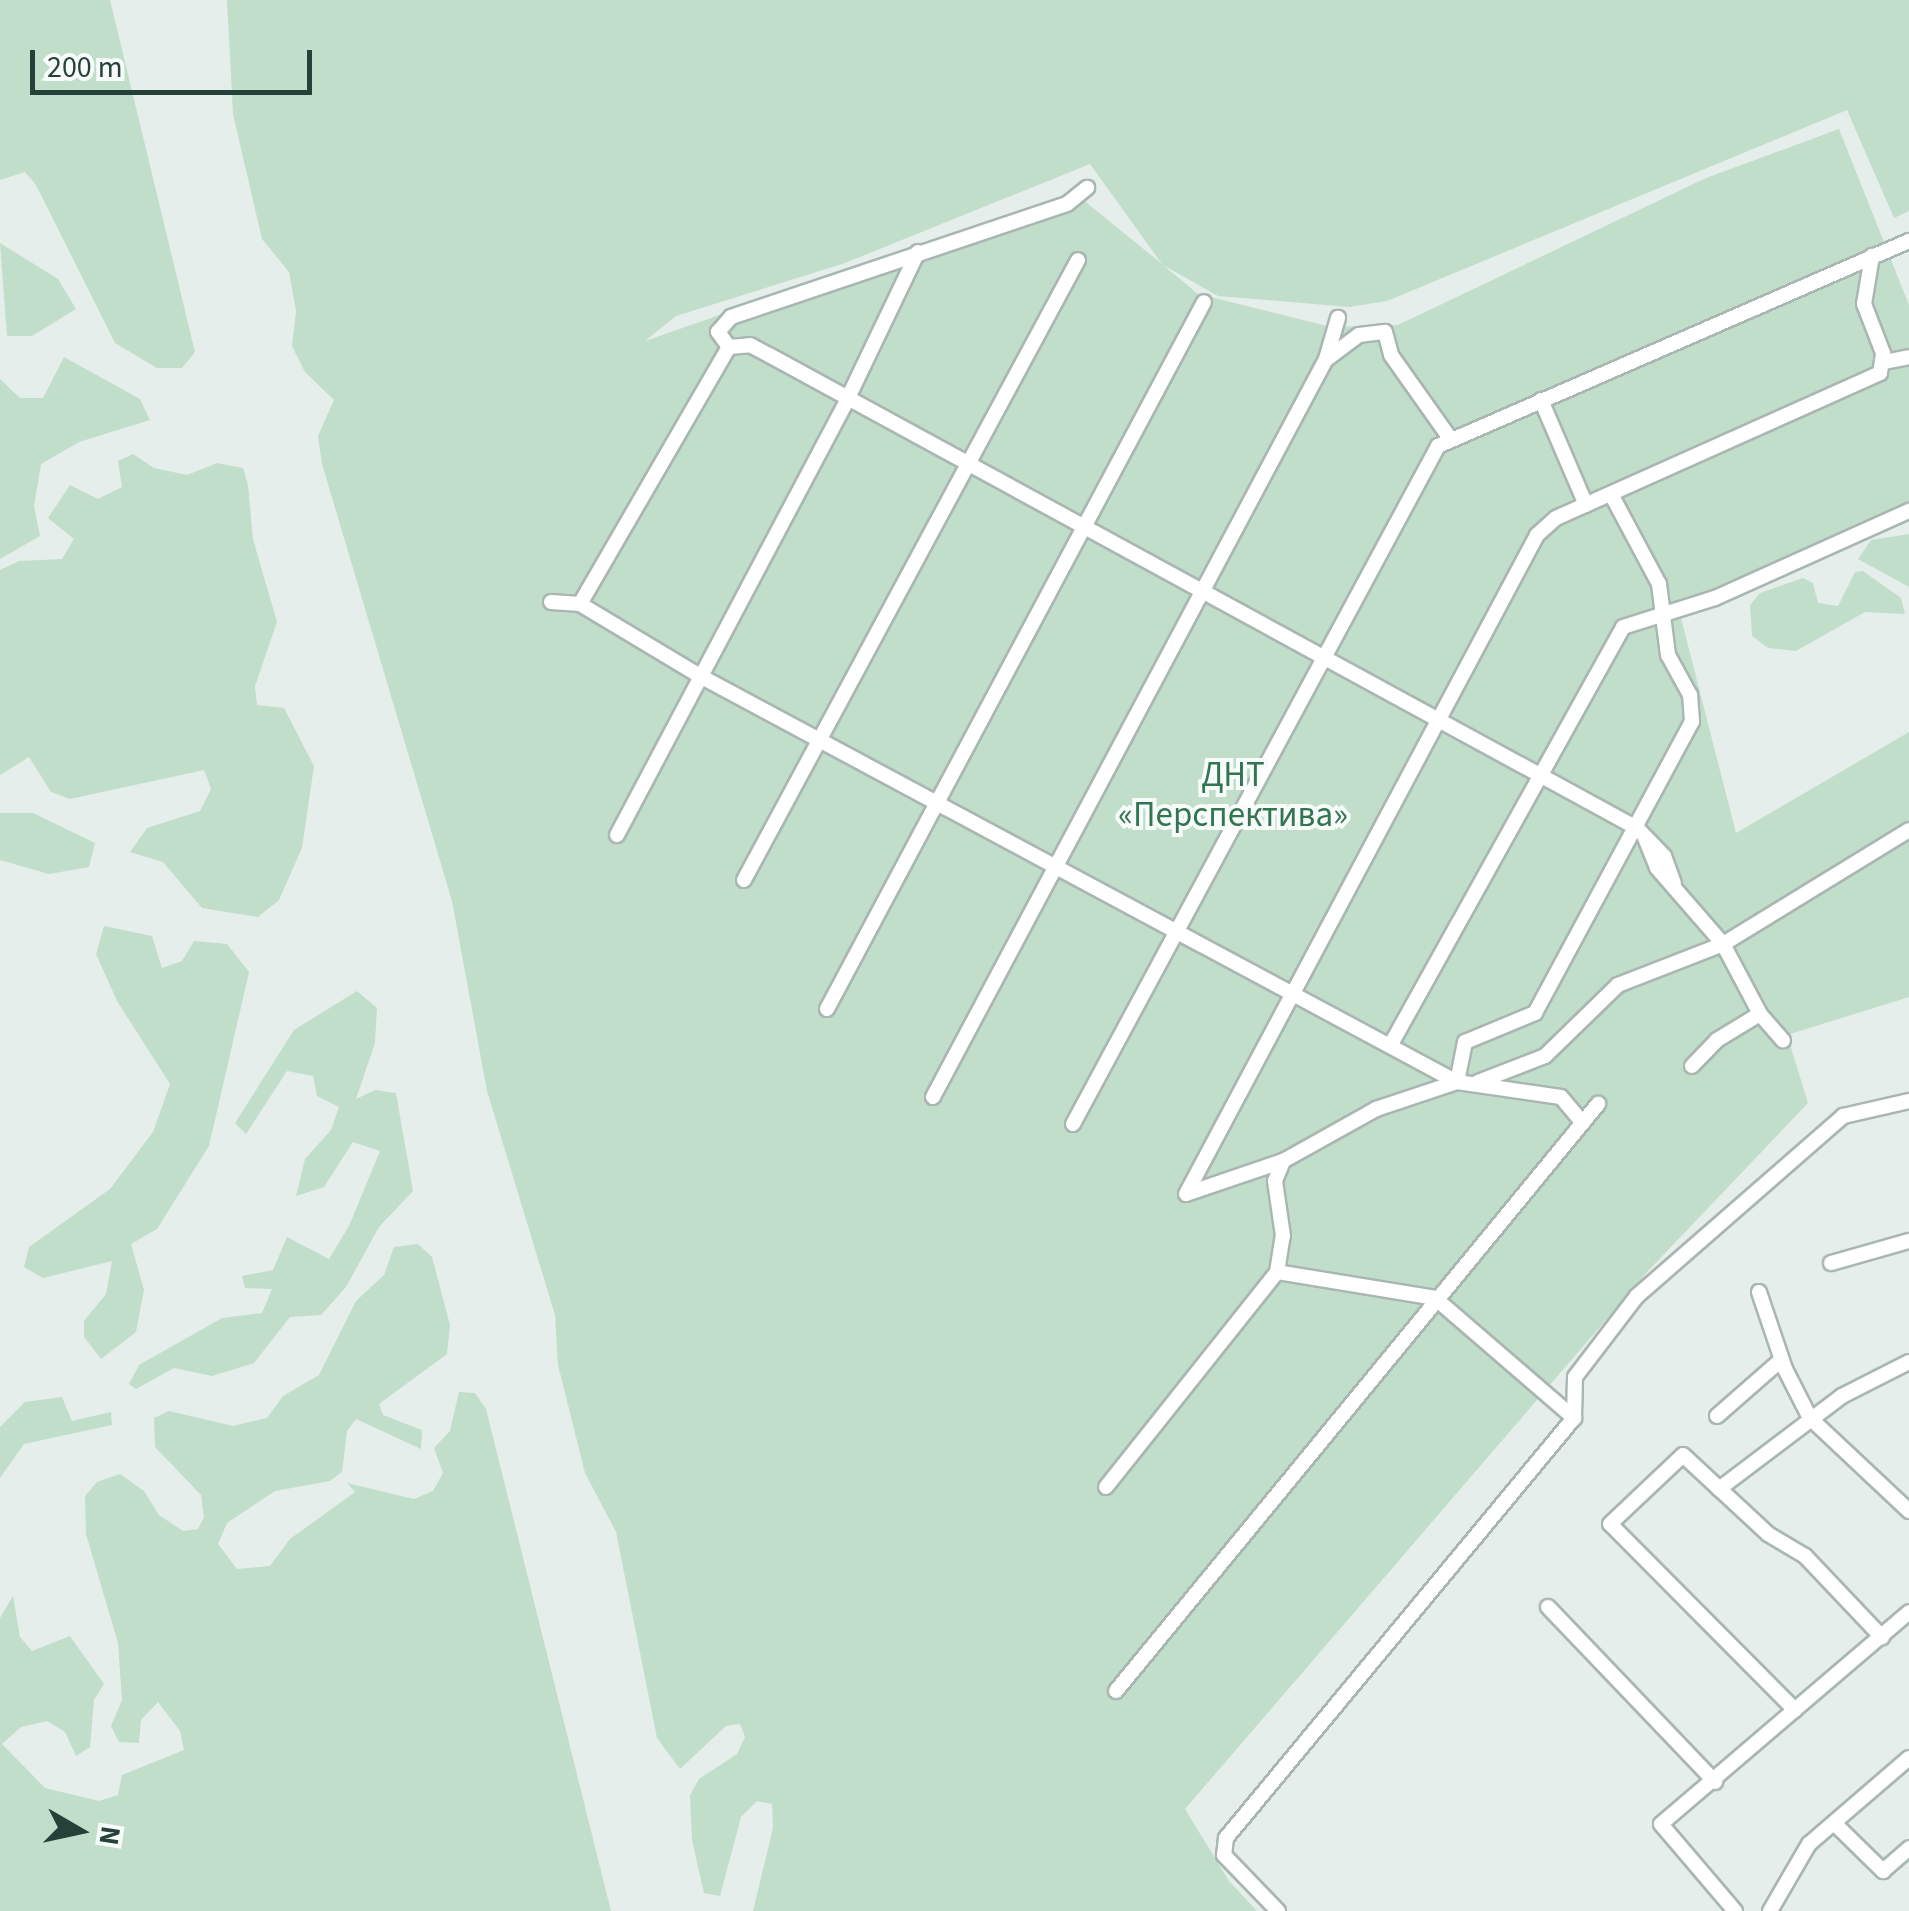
<!DOCTYPE html>
<meta charset="utf-8">
<style>
body{margin:0}
#map{position:relative;width:1909px;height:1911px;overflow:hidden;background:#e6eeeb;font-family:"Source Sans 3",sans-serif}
div>[style]{position:absolute}
[style*='--x']{left:calc(var(--x)*1px);top:calc(var(--y)*1px);width:calc(var(--w)*1px);rotate:calc(var(--a)*1deg)}
.green>*{inset:0;background:#c1deca}
.roads{filter:drop-shadow(2px 0 #a9b6b2) drop-shadow(-2px 0 #a9b6b2) drop-shadow(0 2px #a9b6b2) drop-shadow(0 -2px #a9b6b2)}
.minor>*{height:14px;margin:-7px;padding:0 7px;transform-origin:7px;border-radius:7px;background:#fff}
span{translate:-50% -50%;white-space:nowrap;text-align:center;line-height:1.15;-webkit-text-stroke:8px #f7fbf9;paint-order:stroke}
.park-label{font-size:35px;color:#327550}
.north{position:absolute;left:30px;top:1781px;width:100px;height:100px;-webkit-text-stroke:8px #f7fbf9;paint-order:stroke;rotate:99deg;font-size:28px;font-weight:700;line-height:40px;text-align:center;color:#26403a}
.north::after{content:'';display:block;margin:auto;width:35px;height:45px;background:#26403a;clip-path:polygon(50% 0,100% 100%,50% 72%,0 100%)}
.scale{position:absolute;left:30px;top:50px;width:282px;height:45px;box-sizing:border-box;border:5px solid #26403a;border-top:0;padding-left:12px;font-size:30px;line-height:35px;white-space:nowrap;color:#26403a;-webkit-text-stroke:8px #f7fbf9;paint-order:stroke}
</style>
<div id="map">
<div class="green">
<i style="clip-path:polygon(0 0,110px 0,195px 352px,182px 368px,157px 368px,115px 343px,36px 185px,25px 172px,0 180px)"></i>
<i style="clip-path:polygon(evenodd,227px 0,1909px 0,1909px 211px,1894px 218px,1847px 110px,1387px 301px,1349px 307px,1218px 296px,1163px 265px,1198px 294px,1331px 327px,1398px 325px,1706px 178px,1839px 129px,1909px 305px,1909px 521px,1681px 618px,1736px 833px,1909px 732px,1909px 997px,1787px 1035px,1808px 1103px,1648px 1271px,1185px 1809px,1229px 1881px,1257px 1911px,753px 1911px,773px 1828px,772px 1804px,757px 1801px,741px 1817px,720px 1896px,704px 1893px,692px 1840px,690px 1795px,699px 1779px,737px 1754px,745px 1737px,740px 1724px,726px 1726px,680px 1769px,657px 1738px,616px 1532px,585px 1473px,558px 1365px,555px 1315px,487px 1091px,452px 901px,322px 464px,318px 436px,334px 400px,305px 372px,292px 346px,296px 311px,289px 272px,262px 239px,233px 114px,227px 0,1090px 164px,1162px 264px,1082px 199px,949px 235px,645px 341px,676px 316px,845px 263px,1090px 164px)"></i>
<i style="clip-path:polygon(0 243px,58px 279px,76px 309px,32px 336px,7px 336px)"></i>
<i style="clip-path:polygon(64px 357px,140px 399px,150px 420px,79px 442px,41px 464px,34px 506px,40px 536px,0 559px,0 379px,20px 398px,43px 398px)"></i>
<i style="clip-path:polygon(133px 454px,154px 468px,187px 475px,217px 463px,243px 468px,248px 485px,253px 539px,277px 622px,255px 686px,257px 705px,284px 708px,314px 766px,302px 848px,279px 900px,258px 917px,202px 908px,163px 862px,130px 852px,147px 828px,200px 811px,211px 789px,204px 770px,70px 799px,51px 792px,29px 757px,0 775px,0 570px,19px 561px,62px 559px,74px 539px,48px 518px,70px 485px,98px 499px,122px 487px,118px 461px)"></i>
<i style="clip-path:polygon(1909px 534px,1909px 587px,1858px 559px,1871px 540px)"></i>
<i style="clip-path:polygon(1863px 571px,1901px 598px,1905px 614px,1865px 612px,1796px 651px,1768px 648px,1752px 636px,1750px 605px,1760px 593px,1803px 578px,1813px 583px,1818px 603px,1838px 606px,1855px 572px)"></i>
<i style="clip-path:polygon(0 813px,33px 813px,95px 843px,89px 867px,49px 874px,0 860px)"></i>
<i style="clip-path:polygon(104px 926px,152px 936px,162px 968px,182px 961px,194px 941px,227px 944px,249px 972px,209px 1146px,157px 1229px,131px 1244px,144px 1290px,136px 1332px,101px 1359px,84px 1337px,84px 1321px,106px 1294px,112px 1261px,43px 1278px,24px 1267px,29px 1247px,110px 1189px,153px 1132px,170px 1084px,117px 1001px,96px 954px)"></i>
<i style="clip-path:polygon(357px 991px,377px 1008px,375px 1043px,356px 1099px,375px 1090px,396px 1093px,413px 1191px,379px 1227px,346px 1287px,321px 1315px,290px 1317px,254px 1363px,212px 1376px,174px 1368px,136px 1389px,129px 1384px,139px 1365px,222px 1318px,262px 1313px,272px 1289px,245px 1288px,242px 1276px,273px 1270px,287px 1237px,329px 1259px,349px 1226px,380px 1151px,353px 1142px,324px 1187px,296px 1196px,305px 1159px,331px 1130px,339px 1107px,317px 1096px,313px 1076px,287px 1071px,246px 1134px,235px 1123px,294px 1030px)"></i>
<i style="clip-path:polygon(418px 1244px,432px 1257px,450px 1325px,447px 1354px,379px 1404px,383px 1415px,422px 1430px,421px 1449px,356px 1419px,347px 1431px,342px 1472px,330px 1481px,275px 1491px,227px 1523px,218px 1544px,237px 1569px,270px 1566px,290px 1539px,355px 1492px,347px 1483px,414px 1499px,433px 1491px,443px 1473px,434px 1448px,450px 1431px,459px 1392px,475px 1393px,486px 1409px,611px 1911px,0 1911px,0 1618px,13px 1596px,20px 1637px,32px 1651px,70px 1636px,104px 1684px,94px 1700px,90px 1747px,76px 1756px,65px 1732px,47px 1721px,21px 1727px,2px 1744px,45px 1788px,99px 1801px,118px 1795px,122px 1775px,184px 1750px,180px 1731px,158px 1702px,141px 1720px,139px 1743px,119px 1742px,111px 1726px,122px 1700px,118px 1643px,86px 1534px,85px 1496px,97px 1482px,120px 1474px,144px 1491px,159px 1515px,183px 1531px,198px 1529px,204px 1517px,201px 1495px,155px 1447px,154px 1418px,169px 1411px,233px 1426px,267px 1418px,283px 1396px,319px 1375px,356px 1301px,384px 1275px,394px 1247px)"></i>
<i style="clip-path:polygon(62px 1397px,72px 1421px,111px 1412px,112px 1425px,24px 1444px,0 1478px,0 1427px,25px 1402px)"></i>
</div>
<div class="roads">
<div class="minor">
<i style="--x:729;--y:347;--w:21;--a:-5"></i>
<i style="--x:750;--y:345;--w:21;--a:28"></i>
<i style="--x:769;--y:355;--w:989;--a:28.59"></i>
<i style="--x:1637;--y:828;--w:39;--a:46"></i>
<i style="--x:1664;--y:856;--w:29;--a:70"></i>
<i style="--x:729;--y:347;--w:19;--a:-126"></i>
<i style="--x:718;--y:332;--w:20;--a:-49"></i>
<i style="--x:731;--y:317;--w:354;--a:-18.6"></i>
<i style="--x:1067;--y:204;--w:26;--a:-39"></i>
<i style="--x:1327;--y:359;--w:40;--a:-37"></i>
<i style="--x:1359;--y:335;--w:26;--a:-7"></i>
<i style="--x:1385;--y:332;--w:24;--a:75"></i>
<i style="--x:1391;--y:355;--w:100;--a:54.7"></i>
<i style="--x:1884;--y:362;--w:25;--a:-11"></i>
<i style="--x:1541;--y:400;--w:114;--a:66.8"></i>
<i style="--x:551;--y:602;--w:29;--a:4"></i>
<i style="--x:580;--y:604;--w:140;--a:31"></i>
<i style="--x:700;--y:676;--w:859;--a:28.21"></i>
<i style="--x:1457;--y:1082;--w:105;--a:8.2"></i>
<i style="--x:1561;--y:1097;--w:34;--a:50"></i>
<i style="--x:580;--y:604;--w:297;--a:-59.9"></i>
<i style="--x:617;--y:835;--w:492;--a:-62.1"></i>
<i style="--x:847;--y:400;--w:164;--a:-64.4"></i>
<i style="--x:1645;--y:838;--w:32;--a:68"></i>
<i style="--x:1657;--y:868;--w:101;--a:49"></i>
<i style="--x:1723;--y:944;--w:79;--a:62.1"></i>
<i style="--x:1760;--y:1014;--w:35;--a:49"></i>
<i style="--x:744;--y:880;--w:704;--a:-61.69"></i>
<i style="--x:827;--y:1009;--w:801;--a:-61.93"></i>
<i style="--x:1390;--y:1046;--w:479;--a:-60.9"></i>
<i style="--x:1623;--y:627;--w:96;--a:-17.5"></i>
<i style="--x:1715;--y:598;--w:213;--a:-24.2"></i>
<i style="--x:1692;--y:1066;--w:36;--a:-46"></i>
<i style="--x:1717;--y:1040;--w:50;--a:-31.2"></i>
<i style="--x:1478;--y:1082;--w:72;--a:-21.2"></i>
<i style="--x:1545;--y:1056;--w:102;--a:-44.2"></i>
<i style="--x:1618;--y:985;--w:113;--a:-21.3"></i>
<i style="--x:1723;--y:944;--w:218;--a:-31.5"></i>
<i style="--x:933;--y:1097;--w:836;--a:-61.96"></i>
<i style="--x:1326;--y:359;--w:43;--a:-73.7"></i>
<i style="--x:1073;--y:1124;--w:770;--a:-61.7"></i>
<i style="--x:1438;--y:446;--w:514;--a:-23.52"></i>
<i style="--x:1283;--y:1161;--w:102;--a:161.2"></i>
<i style="--x:1186;--y:1194;--w:747;--a:-61.96"></i>
<i style="--x:1537;--y:535;--w:25;--a:-42"></i>
<i style="--x:1556;--y:518;--w:355;--a:-24.1"></i>
<i style="--x:1880;--y:373;--w:20;--a:-81"></i>
<i style="--x:1883;--y:353;--w:53;--a:-111.2"></i>
<i style="--x:1864;--y:304;--w:49;--a:-80.5"></i>
<i style="--x:1831;--y:1263;--w:81;--a:-15.8"></i>
<i style="--x:1277;--y:1272;--w:160;--a:9.3"></i>
<i style="--x:1435;--y:1298;--w:184;--a:40.8"></i>
<i style="--x:1759;--y:1292;--w:81;--a:71.3"></i>
<i style="--x:1785;--y:1369;--w:55;--a:63"></i>
<i style="--x:1810;--y:1418;--w:136;--a:43.2"></i>
<i style="--x:1717;--y:1416;--w:85;--a:-41.2"></i>
<i style="--x:1106;--y:1487;--w:275;--a:-51.5"></i>
<i style="--x:1277;--y:1272;--w:36;--a:-81"></i>
<i style="--x:1283;--y:1236;--w:56;--a:-98.3"></i>
<i style="--x:1275;--y:1181;--w:22;--a:-68"></i>
<i style="--x:1283;--y:1161;--w:107;--a:-29.2"></i>
<i style="--x:1376;--y:1109;--w:85;--a:-18.4"></i>
<i style="--x:1457;--y:1082;--w:41;--a:-78.7"></i>
<i style="--x:1465;--y:1042;--w:76;--a:-22.5"></i>
<i style="--x:1535;--y:1013;--w:331;--a:-61.7"></i>
<i style="--x:1692;--y:722;--w:27;--a:-94"></i>
<i style="--x:1690;--y:695;--w:46;--a:-118.8"></i>
<i style="--x:1668;--y:655;--w:72;--a:-97.2"></i>
<i style="--x:1659;--y:584;--w:102;--a:-118.1"></i>
<i style="--x:1719;--y:1489;--w:154;--a:-37.1"></i>
<i style="--x:1842;--y:1396;--w:75;--a:-26.9"></i>
<i style="--x:1548;--y:1607;--w:242;--a:46.3"></i>
<i style="--x:1116;--y:1691;--w:760;--a:-50.61"></i>
<i style="--x:1795;--y:1710;--w:262;--a:-134.8"></i>
<i style="--x:1610;--y:1524;--w:100;--a:-43.4"></i>
<i style="--x:1683;--y:1455;--w:116;--a:42.9"></i>
<i style="--x:1768;--y:1534;--w:43;--a:30.7"></i>
<i style="--x:1805;--y:1556;--w:112;--a:46.5"></i>
<i style="--x:1834;--y:1823;--w:69;--a:44.4"></i>
<i style="--x:1883;--y:1871;--w:35;--a:-41"></i>
<i style="--x:1278;--y:1911;--w:78;--a:-134"></i>
<i style="--x:1224;--y:1855;--w:17;--a:-83"></i>
<i style="--x:1226;--y:1838;--w:545;--a:-50.36"></i>
<i style="--x:1574;--y:1418;--w:41;--a:-88.6"></i>
<i style="--x:1575;--y:1377;--w:102;--a:-52.6"></i>
<i style="--x:1637;--y:1296;--w:274;--a:-41.1"></i>
<i style="--x:1843;--y:1116;--w:68;--a:-12.8"></i>
<i style="--x:1735;--y:1911;--w:114;--a:-130.4"></i>
<i style="--x:1661;--y:1824;--w:326;--a:-40.5"></i>
<i style="--x:1770;--y:1911;--w:78;--a:-59.8"></i>
<i style="--x:1809;--y:1844;--w:132;--a:-40.7"></i>
</div>
</div>
<div class="park-label">
<span style="left:1233px;top:795px">ДНТ<br>«Перспектива»</span>
</div>
<div class="north">N</div>
<div class="scale">200 m</div>
</div>
